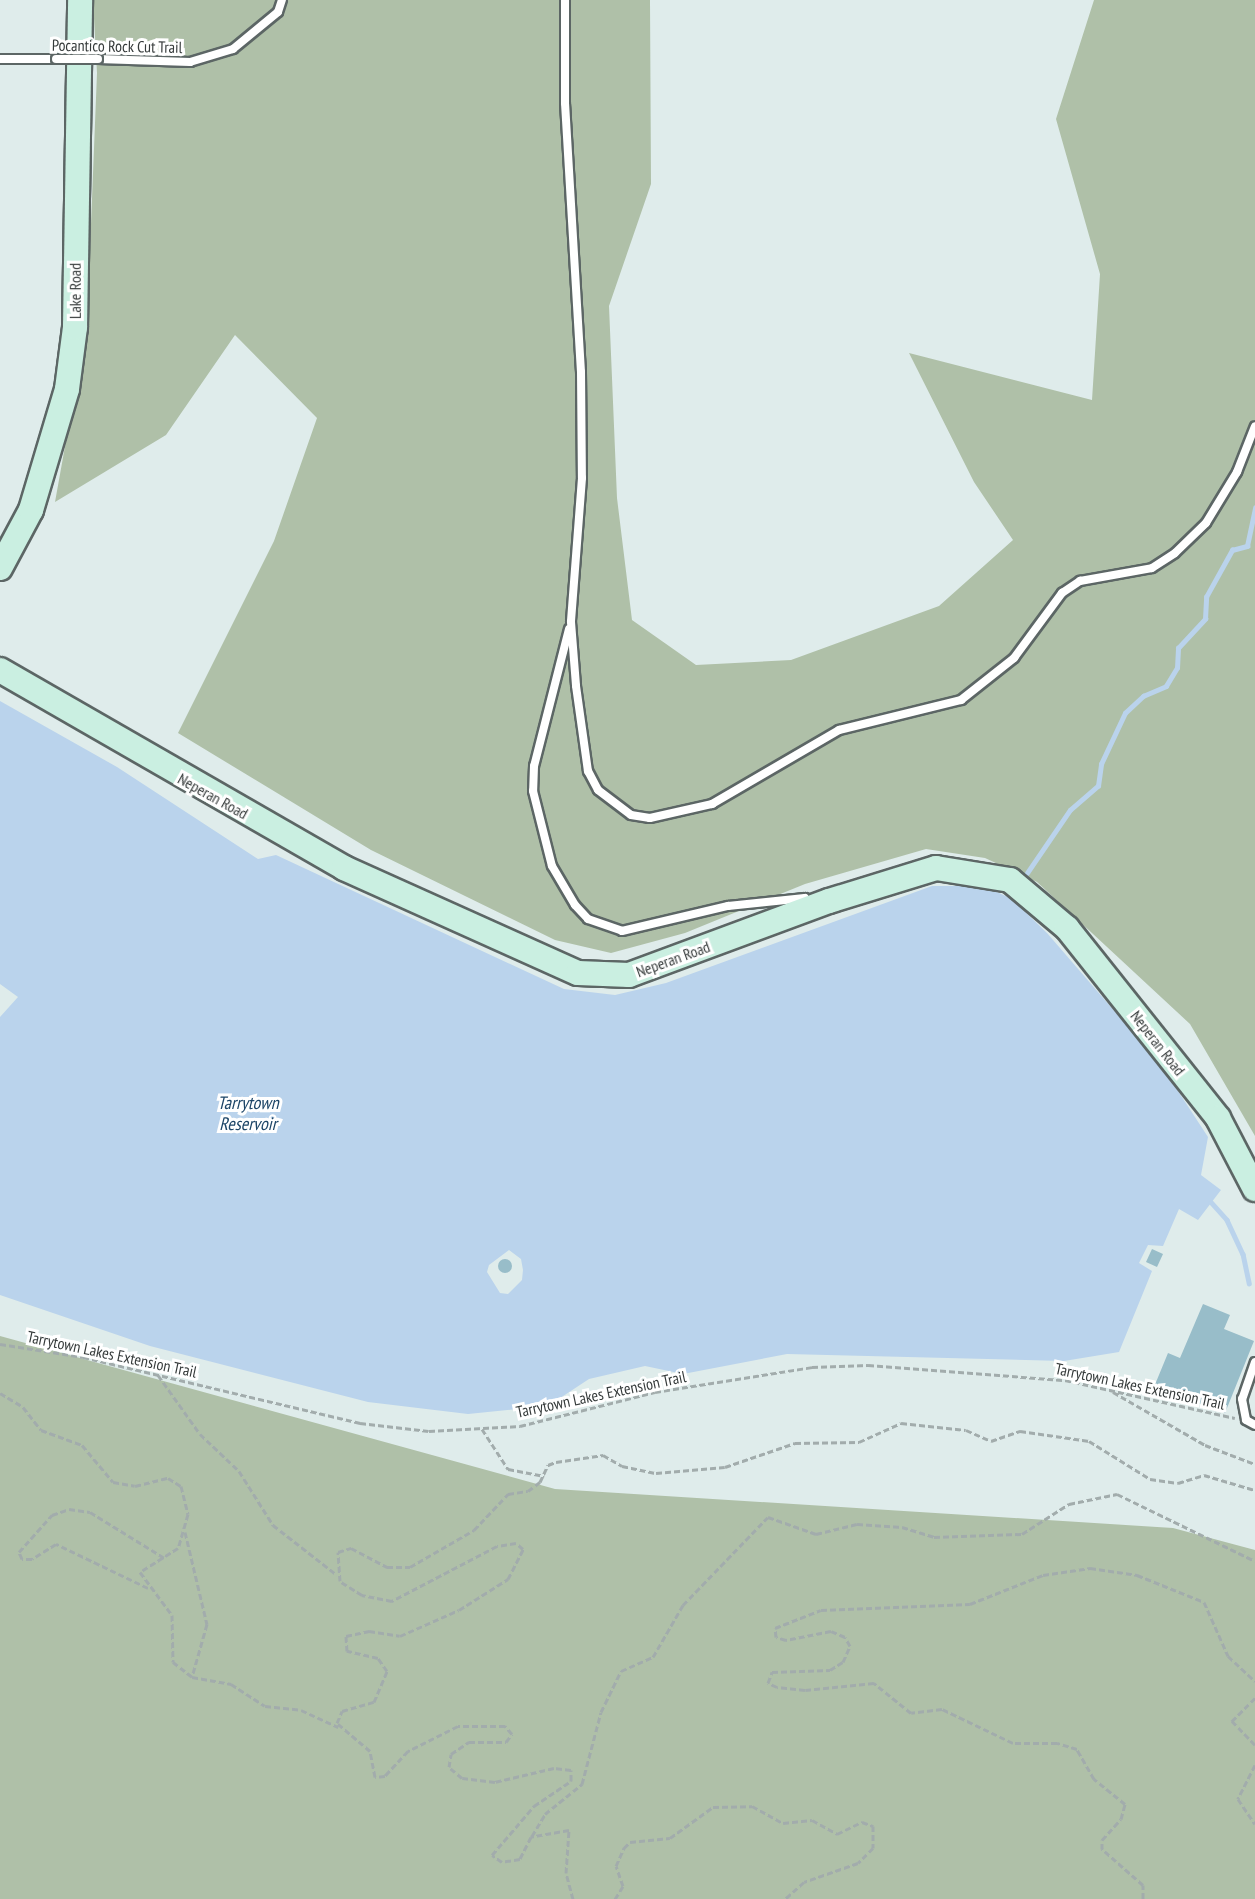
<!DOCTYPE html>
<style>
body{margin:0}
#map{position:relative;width:1255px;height:1899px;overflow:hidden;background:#dfeceb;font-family:"PT Sans Narrow",sans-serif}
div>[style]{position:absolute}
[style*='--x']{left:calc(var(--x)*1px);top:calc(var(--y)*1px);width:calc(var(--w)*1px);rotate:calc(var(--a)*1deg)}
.green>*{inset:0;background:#afc0a8}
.water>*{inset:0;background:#bad3ec}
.stream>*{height:4.5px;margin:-2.25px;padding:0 2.25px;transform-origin:2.25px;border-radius:2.25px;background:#bad3ec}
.building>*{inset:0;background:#98bdc9}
.round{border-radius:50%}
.path>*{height:3px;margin-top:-1.5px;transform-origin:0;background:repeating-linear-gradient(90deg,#a2acac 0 6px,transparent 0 9px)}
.roads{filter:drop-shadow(2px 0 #5c6665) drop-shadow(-2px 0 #5c6665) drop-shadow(0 2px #5c6665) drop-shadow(0 -2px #5c6665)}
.lane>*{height:8px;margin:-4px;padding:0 4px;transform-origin:4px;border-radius:4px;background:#fff}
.secondary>*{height:24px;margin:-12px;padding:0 12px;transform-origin:12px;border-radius:12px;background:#caefe1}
.bridges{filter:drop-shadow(2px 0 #5c6665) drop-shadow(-2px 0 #5c6665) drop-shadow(0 2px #5c6665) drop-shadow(0 -2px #5c6665)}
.lane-bridge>*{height:8px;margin:-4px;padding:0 4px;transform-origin:4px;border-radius:4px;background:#fff}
span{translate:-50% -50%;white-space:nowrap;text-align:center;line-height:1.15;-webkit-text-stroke:6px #fff;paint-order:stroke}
.street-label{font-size:16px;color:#353a3a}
.water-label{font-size:18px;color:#1d4567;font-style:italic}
</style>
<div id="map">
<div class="green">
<i style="clip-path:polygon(93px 0,650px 0,651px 184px,609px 306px,617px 498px,632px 620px,696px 665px,791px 660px,939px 606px,1013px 540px,974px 482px,909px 353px,1092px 400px,1100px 274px,1056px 119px,1094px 0,1255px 0,1255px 1136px,1190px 1024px,1037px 882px,985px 858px,926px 849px,805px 884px,685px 933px,611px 953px,555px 940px,371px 850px,178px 733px,274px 541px,317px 418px,235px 335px,166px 435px,55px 502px,87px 324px,97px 73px)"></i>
<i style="clip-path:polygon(0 1336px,555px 1489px,1173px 1528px,1255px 1550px,1255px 1899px,0 1899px)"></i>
</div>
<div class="water">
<i style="clip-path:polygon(evenodd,0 701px,117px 767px,258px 859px,276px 855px,564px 989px,615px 995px,666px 983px,932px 886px,984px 886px,1012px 899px,1047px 933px,1161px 1065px,1208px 1137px,1201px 1175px,1221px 1190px,1198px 1220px,1179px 1209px,1163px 1246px,1148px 1245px,1139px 1263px,1152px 1271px,1119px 1352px,1064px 1361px,787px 1354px,683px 1374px,645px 1366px,589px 1379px,548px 1406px,468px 1414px,368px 1402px,150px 1346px,0 1295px,0 1017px,18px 997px,0 984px,0 701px,509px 1250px,521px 1259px,523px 1270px,522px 1280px,508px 1294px,500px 1293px,487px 1272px,489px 1265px,509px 1250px)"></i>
</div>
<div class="stream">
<i style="--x:1027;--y:873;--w:76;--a:-55.7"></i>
<i style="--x:1070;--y:810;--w:37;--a:-41"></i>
<i style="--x:1098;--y:786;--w:22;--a:-82"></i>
<i style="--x:1101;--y:764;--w:56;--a:-64.8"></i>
<i style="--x:1125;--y:713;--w:25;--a:-43"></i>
<i style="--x:1143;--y:696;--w:25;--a:-23"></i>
<i style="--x:1166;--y:686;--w:21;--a:-59"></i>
<i style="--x:1177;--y:668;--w:20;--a:-87"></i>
<i style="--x:1178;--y:648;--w:40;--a:-47"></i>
<i style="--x:1205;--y:619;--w:22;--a:-87"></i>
<i style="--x:1206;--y:597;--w:54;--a:-61"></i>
<i style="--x:1232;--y:550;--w:16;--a:-15"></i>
<i style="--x:1247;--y:546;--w:39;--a:-78"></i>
<i style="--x:1211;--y:1202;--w:24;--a:48"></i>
<i style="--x:1227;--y:1220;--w:38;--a:65"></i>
<i style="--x:1243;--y:1254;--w:30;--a:78"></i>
</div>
<div class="building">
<i style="clip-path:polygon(1152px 1249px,1163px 1254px,1157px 1267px,1146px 1262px)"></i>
<i class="round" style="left:498px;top:1259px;width:14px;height:14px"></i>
<i style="clip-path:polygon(1203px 1304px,1230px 1315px,1224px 1329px,1254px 1341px,1225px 1413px,1154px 1387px,1168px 1353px,1180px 1358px)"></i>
</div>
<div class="path">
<i style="--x:0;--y:1344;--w:84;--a:8.9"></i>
<i style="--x:83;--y:1357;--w:285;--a:13.4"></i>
<i style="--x:360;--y:1423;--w:69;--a:6.6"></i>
<i style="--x:429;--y:1431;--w:91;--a:-3.1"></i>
<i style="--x:520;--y:1426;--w:139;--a:-14.1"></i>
<i style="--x:655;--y:1392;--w:159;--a:-9"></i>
<i style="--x:812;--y:1367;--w:56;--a:-2"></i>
<i style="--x:868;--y:1365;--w:198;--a:4.4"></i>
<i style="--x:1065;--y:1380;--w:174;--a:12.6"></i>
<i style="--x:158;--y:1375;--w:72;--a:54.6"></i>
<i style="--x:200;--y:1434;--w:54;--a:43.5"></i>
<i style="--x:239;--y:1471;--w:64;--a:57.8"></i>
<i style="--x:273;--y:1525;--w:81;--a:38"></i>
<i style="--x:1113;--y:1392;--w:106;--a:29.9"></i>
<i style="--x:1205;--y:1445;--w:53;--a:20.8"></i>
<i style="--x:0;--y:1393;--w:27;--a:31"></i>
<i style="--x:23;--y:1407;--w:29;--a:52"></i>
<i style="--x:41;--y:1430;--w:44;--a:20.1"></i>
<i style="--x:82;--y:1445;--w:48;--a:50"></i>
<i style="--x:113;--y:1482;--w:22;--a:10"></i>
<i style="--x:135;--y:1486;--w:34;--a:-14"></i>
<i style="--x:168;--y:1478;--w:15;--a:32"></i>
<i style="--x:181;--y:1486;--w:29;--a:76"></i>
<i style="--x:188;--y:1514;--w:35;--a:106"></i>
<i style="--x:178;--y:1548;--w:45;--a:147.7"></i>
<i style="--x:140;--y:1572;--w:54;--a:53.3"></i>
<i style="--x:172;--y:1615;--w:47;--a:88.8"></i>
<i style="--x:173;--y:1662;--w:24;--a:38"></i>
<i style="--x:192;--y:1677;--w:40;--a:10"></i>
<i style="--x:231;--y:1684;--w:40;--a:32.9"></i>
<i style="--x:265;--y:1706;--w:36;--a:6"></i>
<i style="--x:301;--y:1710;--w:41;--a:24.7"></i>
<i style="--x:482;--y:1429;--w:48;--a:57"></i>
<i style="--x:508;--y:1469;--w:37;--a:11"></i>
<i style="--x:185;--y:1532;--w:95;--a:76.6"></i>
<i style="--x:207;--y:1624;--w:55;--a:105.8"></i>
<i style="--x:148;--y:1588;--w:102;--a:-154.4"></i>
<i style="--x:56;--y:1544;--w:28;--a:148"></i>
<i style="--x:32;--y:1559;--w:10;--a:180"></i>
<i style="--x:22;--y:1559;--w:8;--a:-113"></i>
<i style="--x:19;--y:1552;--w:50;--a:-48.3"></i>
<i style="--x:52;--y:1515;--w:18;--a:-19"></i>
<i style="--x:69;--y:1509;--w:21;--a:8"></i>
<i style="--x:90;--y:1512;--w:89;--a:31.7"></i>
<i style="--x:1255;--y:1698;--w:33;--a:135"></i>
<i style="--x:1232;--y:1721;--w:33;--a:46"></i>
<i style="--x:1255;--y:1765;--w:38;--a:117"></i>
<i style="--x:1238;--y:1799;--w:30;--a:56"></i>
<i style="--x:532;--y:1836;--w:26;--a:-59"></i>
<i style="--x:545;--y:1814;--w:48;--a:-39"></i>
<i style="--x:582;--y:1784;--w:74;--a:-75.2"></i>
<i style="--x:601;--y:1712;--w:46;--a:-64"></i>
<i style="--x:621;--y:1671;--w:35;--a:-24"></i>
<i style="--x:653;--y:1657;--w:60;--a:-60"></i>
<i style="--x:683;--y:1605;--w:122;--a:-46"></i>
<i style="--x:768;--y:1517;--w:51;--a:19.5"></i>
<i style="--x:816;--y:1534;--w:42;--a:-13.7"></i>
<i style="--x:857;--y:1524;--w:45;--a:3.8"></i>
<i style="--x:902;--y:1527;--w:34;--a:17"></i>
<i style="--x:934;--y:1537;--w:88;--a:-2"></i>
<i style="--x:1022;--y:1534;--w:56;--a:-32.6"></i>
<i style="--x:1069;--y:1504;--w:49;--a:-11.8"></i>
<i style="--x:1117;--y:1494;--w:153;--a:25.9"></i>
<i style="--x:573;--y:1899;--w:27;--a:-105"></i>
<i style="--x:566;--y:1873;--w:43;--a:-86"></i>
<i style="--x:569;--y:1830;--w:39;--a:170"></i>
<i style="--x:531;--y:1837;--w:25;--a:117"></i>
<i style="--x:520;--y:1859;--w:18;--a:171"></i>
<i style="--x:502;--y:1862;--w:12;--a:-145"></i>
<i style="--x:492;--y:1855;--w:65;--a:-49.4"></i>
<i style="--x:534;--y:1806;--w:45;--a:-34"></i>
<i style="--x:571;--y:1781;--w:11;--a:-90"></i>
<i style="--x:571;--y:1770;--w:17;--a:-173"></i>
<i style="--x:554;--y:1768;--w:61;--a:166.7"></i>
<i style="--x:495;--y:1782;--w:33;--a:-173"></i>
<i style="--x:462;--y:1778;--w:17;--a:-140"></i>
<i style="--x:449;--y:1767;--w:13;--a:-81"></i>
<i style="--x:451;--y:1754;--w:22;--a:-34"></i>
<i style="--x:469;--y:1742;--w:37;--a:0"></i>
<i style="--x:506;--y:1742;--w:10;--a:-53"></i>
<i style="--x:512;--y:1734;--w:11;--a:-131"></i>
<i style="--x:505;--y:1726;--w:47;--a:180"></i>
<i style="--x:458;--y:1726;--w:56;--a:153.4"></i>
<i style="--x:408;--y:1751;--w:34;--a:133"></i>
<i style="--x:385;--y:1776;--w:10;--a:174"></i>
<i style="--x:375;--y:1777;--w:26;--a:-101"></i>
<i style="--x:370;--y:1751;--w:43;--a:-139.7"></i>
<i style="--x:337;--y:1723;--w:13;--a:-67"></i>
<i style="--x:342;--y:1711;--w:33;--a:-16"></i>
<i style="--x:374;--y:1702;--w:34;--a:-67"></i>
<i style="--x:387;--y:1671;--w:16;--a:-125"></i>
<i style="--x:378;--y:1658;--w:32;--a:-167"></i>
<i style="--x:347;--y:1651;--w:15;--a:-94"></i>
<i style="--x:346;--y:1636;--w:24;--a:-12"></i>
<i style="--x:369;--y:1631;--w:31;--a:9"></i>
<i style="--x:400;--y:1636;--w:64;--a:-23.8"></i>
<i style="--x:459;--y:1610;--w:58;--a:-32.3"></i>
<i style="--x:508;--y:1579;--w:34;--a:-63"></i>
<i style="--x:523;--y:1549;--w:9;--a:-139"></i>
<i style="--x:516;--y:1543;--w:19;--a:171"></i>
<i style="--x:497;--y:1546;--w:119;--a:152.4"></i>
<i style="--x:392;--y:1601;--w:31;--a:-169"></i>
<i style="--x:362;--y:1595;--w:26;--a:-148"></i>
<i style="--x:340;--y:1581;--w:29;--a:-94"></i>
<i style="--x:338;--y:1552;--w:14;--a:-17"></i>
<i style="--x:351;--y:1548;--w:41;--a:27.8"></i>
<i style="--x:387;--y:1567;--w:23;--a:0"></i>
<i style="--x:410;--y:1567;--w:74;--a:-30"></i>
<i style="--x:474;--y:1530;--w:50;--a:-46.6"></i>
<i style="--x:508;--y:1494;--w:20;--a:-9"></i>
<i style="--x:528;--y:1491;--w:15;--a:-37"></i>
<i style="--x:540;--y:1482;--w:19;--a:-65"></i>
<i style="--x:548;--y:1465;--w:9;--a:-21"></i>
<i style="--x:556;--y:1462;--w:48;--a:-8.5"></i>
<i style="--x:603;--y:1455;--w:22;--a:30"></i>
<i style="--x:622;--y:1466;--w:35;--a:12"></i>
<i style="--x:656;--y:1473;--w:69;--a:-5"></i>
<i style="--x:725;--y:1467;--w:74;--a:-18.9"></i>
<i style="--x:795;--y:1443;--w:64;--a:-0.9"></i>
<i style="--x:859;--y:1442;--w:46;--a:-24.3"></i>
<i style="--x:901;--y:1423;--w:65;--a:6.1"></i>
<i style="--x:966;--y:1430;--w:27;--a:24"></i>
<i style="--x:991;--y:1441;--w:31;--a:-19"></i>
<i style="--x:1020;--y:1431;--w:70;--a:8.2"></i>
<i style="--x:1089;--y:1441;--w:72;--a:31.9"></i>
<i style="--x:1150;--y:1479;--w:28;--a:8"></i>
<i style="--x:1178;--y:1483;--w:27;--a:-17"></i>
<i style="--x:1204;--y:1475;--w:53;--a:16.4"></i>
<i style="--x:615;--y:1899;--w:15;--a:-58"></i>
<i style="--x:623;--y:1886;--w:21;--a:-109"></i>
<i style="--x:616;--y:1866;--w:20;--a:-66"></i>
<i style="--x:624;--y:1848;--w:8;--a:-45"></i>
<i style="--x:630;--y:1842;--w:40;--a:-5.7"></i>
<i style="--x:670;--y:1838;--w:53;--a:-35.8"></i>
<i style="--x:713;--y:1807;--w:39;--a:-1"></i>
<i style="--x:752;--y:1806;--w:35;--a:29"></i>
<i style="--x:783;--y:1823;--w:29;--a:-6"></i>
<i style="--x:812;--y:1820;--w:29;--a:29"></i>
<i style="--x:837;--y:1834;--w:28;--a:-26"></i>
<i style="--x:862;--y:1822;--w:12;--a:20"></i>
<i style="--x:873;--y:1826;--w:22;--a:90"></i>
<i style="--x:873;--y:1848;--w:21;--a:135"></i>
<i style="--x:858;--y:1863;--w:57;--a:160.6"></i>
<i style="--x:804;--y:1882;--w:25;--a:138"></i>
<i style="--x:1143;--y:1899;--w:14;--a:-90"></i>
<i style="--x:1143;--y:1885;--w:55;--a:-138.7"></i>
<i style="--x:1102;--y:1849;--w:9;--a:-90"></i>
<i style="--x:1102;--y:1840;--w:28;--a:-48"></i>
<i style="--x:1121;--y:1819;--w:16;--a:-75"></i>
<i style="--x:1125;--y:1804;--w:40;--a:-141"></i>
<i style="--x:1094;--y:1779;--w:34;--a:-120"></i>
<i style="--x:1077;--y:1749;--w:21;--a:-163"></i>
<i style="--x:1057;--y:1743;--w:44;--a:180"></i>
<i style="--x:1013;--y:1743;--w:79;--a:-154.4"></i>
<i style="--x:942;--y:1709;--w:31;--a:173"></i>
<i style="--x:911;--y:1713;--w:48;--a:-141"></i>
<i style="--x:874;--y:1683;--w:69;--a:174.2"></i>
<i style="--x:805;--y:1690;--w:28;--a:-174"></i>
<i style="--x:777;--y:1687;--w:10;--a:-156"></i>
<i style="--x:768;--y:1683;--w:12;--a:-70"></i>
<i style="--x:772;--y:1672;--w:58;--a:-2"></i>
<i style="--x:830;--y:1670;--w:15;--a:-32"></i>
<i style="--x:843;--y:1662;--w:17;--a:-66"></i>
<i style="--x:850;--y:1646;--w:10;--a:-119"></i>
<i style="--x:845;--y:1637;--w:15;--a:-157"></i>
<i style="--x:831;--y:1631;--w:46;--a:168.7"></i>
<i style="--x:786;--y:1640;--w:10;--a:-163"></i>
<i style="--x:776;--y:1637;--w:9;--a:-96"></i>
<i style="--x:775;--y:1628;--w:49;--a:-21.4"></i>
<i style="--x:821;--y:1610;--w:149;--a:-2.3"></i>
<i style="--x:970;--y:1604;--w:79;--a:-21.7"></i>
<i style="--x:1043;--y:1575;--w:48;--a:-8.5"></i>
<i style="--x:1090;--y:1568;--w:48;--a:8.5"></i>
<i style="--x:1137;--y:1575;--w:72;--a:21.9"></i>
<i style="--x:1204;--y:1602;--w:59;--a:66"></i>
<i style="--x:1228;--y:1656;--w:37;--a:43"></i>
</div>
<div class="roads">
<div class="lane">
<i style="--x:565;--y:0;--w:103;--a:90"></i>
<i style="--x:565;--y:103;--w:269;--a:86.6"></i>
<i style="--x:581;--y:372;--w:106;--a:89.5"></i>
<i style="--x:582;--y:478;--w:144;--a:94.4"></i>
<i style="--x:571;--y:622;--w:64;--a:85.5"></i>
<i style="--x:576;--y:686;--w:86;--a:82"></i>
<i style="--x:588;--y:771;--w:21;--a:62"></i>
<i style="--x:598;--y:790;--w:41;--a:37.1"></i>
<i style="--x:631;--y:815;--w:19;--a:9"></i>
<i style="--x:650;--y:818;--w:64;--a:-12.7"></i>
<i style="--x:712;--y:804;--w:147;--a:-30.2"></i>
<i style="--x:839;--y:730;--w:126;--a:-13.8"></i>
<i style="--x:961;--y:700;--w:68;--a:-38.4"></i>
<i style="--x:1014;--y:658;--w:81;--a:-53.6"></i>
<i style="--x:1062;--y:593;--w:22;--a:-34"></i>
<i style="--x:1080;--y:581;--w:73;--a:-10.2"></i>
<i style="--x:1152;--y:568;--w:27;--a:-33"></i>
<i style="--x:1175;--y:553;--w:43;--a:-44.1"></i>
<i style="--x:1206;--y:523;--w:60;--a:-58.7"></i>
<i style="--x:1237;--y:472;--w:49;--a:-68.6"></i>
<i style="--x:0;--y:59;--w:56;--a:0"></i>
<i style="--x:98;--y:59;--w:92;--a:1.9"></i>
<i style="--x:190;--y:62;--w:45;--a:-16.8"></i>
<i style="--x:233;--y:49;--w:58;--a:-39.4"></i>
<i style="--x:278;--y:12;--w:13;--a:-72"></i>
<i style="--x:569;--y:629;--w:141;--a:104.3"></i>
<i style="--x:534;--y:766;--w:25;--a:92"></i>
<i style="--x:533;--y:791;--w:77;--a:75.8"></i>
<i style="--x:552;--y:866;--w:45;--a:59.5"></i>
<i style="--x:575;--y:905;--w:19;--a:47"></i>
<i style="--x:588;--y:919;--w:36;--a:19"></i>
<i style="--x:622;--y:931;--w:109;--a:-13.3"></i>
<i style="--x:728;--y:906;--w:77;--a:-5.9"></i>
<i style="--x:805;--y:898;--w:8;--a:67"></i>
<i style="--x:1255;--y:1362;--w:39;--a:109"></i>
<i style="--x:1242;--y:1399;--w:21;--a:79"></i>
<i style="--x:1246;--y:1420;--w:10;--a:29"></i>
</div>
<div class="secondary">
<i style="--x:0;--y:568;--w:66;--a:-61.9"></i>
<i style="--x:31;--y:510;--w:126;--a:-73.4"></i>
<i style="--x:67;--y:389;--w:63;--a:-82.6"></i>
<i style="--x:75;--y:327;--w:327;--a:-89.1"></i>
<i style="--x:0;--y:670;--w:397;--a:29.9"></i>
<i style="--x:344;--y:868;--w:256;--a:24.2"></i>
<i style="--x:578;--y:973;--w:51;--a:2.2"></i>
<i style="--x:629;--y:975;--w:213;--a:-20.3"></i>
<i style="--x:829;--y:901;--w:112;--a:-17.1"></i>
<i style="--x:936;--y:868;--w:75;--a:9.2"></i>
<i style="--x:1010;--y:880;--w:75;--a:40.1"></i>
<i style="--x:1067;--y:928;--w:243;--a:51.5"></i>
<i style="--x:1218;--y:1118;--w:80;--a:62.5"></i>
</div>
</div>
<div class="bridges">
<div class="lane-bridge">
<i style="--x:56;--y:59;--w:42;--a:0"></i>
</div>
</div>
<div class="street-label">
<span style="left:117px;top:46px;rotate:1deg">Pocantico Rock Cut Trail</span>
<span style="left:75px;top:291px;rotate:-90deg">Lake Road</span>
<span style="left:213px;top:796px;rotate:29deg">Neperan Road</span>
<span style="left:673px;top:959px;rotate:-20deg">Neperan Road</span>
<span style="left:1158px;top:1043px;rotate:52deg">Neperan Road</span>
<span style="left:112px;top:1354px;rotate:12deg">Tarrytown Lakes Extension Trail</span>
<span style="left:1140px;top:1386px;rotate:12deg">Tarrytown Lakes Extension Trail</span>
<span style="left:601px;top:1394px;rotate:-12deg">Tarrytown Lakes Extension Trail</span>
</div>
<div class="water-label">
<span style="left:248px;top:1114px">Tarrytown<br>Reservoir</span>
</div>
</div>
